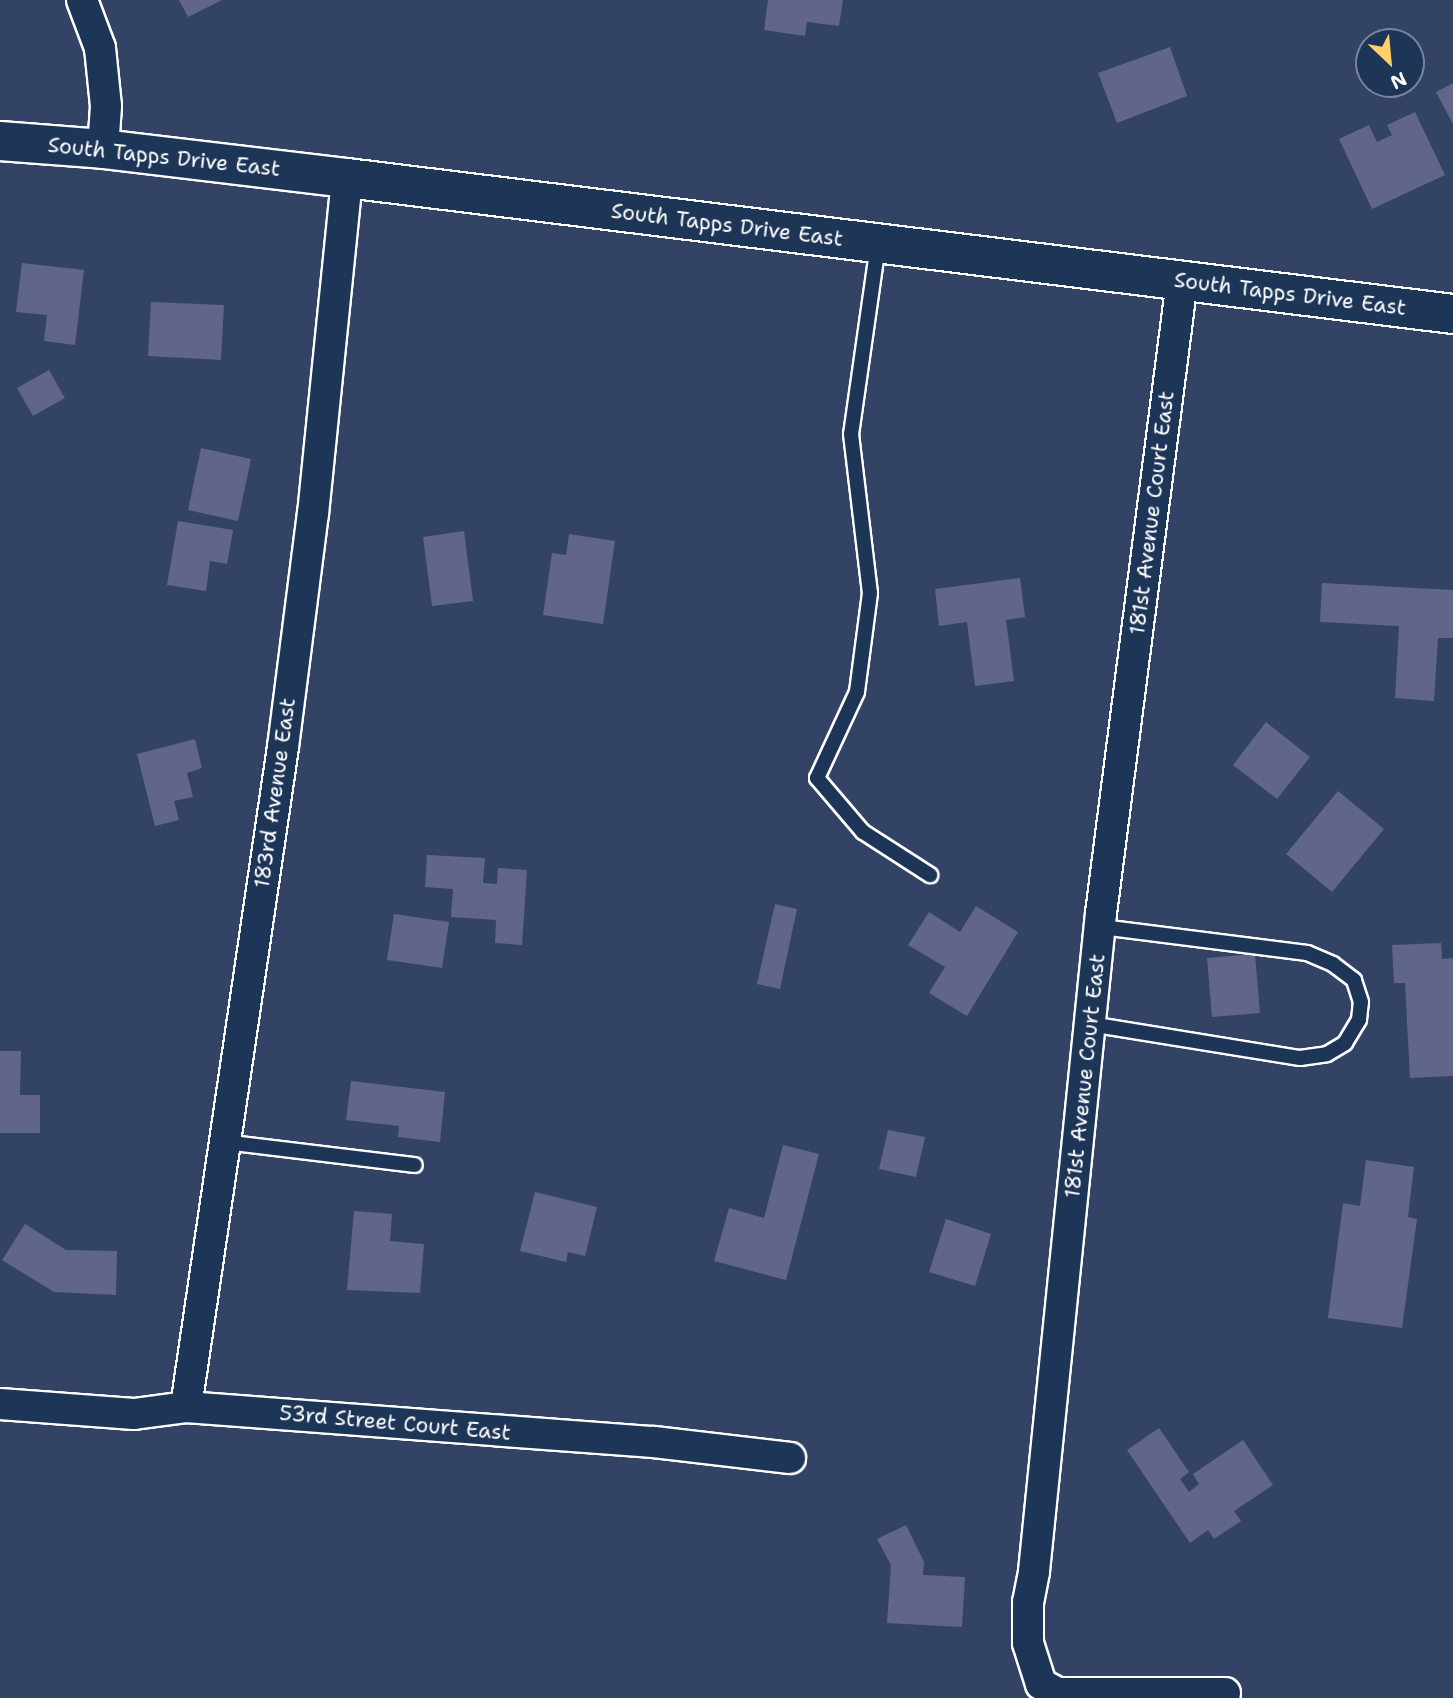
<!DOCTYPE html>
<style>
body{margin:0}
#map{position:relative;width:1453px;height:1698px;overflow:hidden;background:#324366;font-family:"Shantell Sans",sans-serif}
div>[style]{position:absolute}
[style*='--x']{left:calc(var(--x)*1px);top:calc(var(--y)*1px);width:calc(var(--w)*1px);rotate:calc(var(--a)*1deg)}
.building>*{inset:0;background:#62658a}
.roads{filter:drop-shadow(2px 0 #fff) drop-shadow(-2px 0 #fff) drop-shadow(0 2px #fff) drop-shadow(0 -2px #fff)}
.lane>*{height:14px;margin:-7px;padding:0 7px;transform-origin:7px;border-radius:7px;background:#1d3557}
.street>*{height:30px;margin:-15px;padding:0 15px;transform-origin:15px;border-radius:15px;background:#1d3557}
.secondary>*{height:38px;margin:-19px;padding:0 19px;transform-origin:19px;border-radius:19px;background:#1d3557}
span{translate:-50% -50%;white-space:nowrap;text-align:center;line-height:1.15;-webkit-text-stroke:5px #1d3557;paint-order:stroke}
.street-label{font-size:21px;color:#fff}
.north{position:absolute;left:1355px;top:28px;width:70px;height:70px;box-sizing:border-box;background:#1d3557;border:2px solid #77869a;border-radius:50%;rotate:154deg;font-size:19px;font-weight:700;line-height:28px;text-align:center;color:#fff}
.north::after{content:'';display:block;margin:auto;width:24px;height:32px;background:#ffd166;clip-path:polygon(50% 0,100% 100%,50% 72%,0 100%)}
</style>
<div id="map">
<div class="building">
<i style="clip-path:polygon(179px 0,222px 0,188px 17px)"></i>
<i style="clip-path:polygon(768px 0,843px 0,839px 26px,807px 22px,805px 36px,764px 30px)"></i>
<i style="clip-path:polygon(1170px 47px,1187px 96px,1117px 123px,1098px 73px)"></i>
<i style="clip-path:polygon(1453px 83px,1453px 124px,1436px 92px)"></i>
<i style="clip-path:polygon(1415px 112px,1445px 175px,1372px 209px,1339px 139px,1369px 125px,1377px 142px,1392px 135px,1387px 125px)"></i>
<i style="clip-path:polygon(22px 263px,84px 270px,75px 345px,44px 341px,47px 315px,16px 312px)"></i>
<i style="clip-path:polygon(151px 302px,224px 305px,221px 360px,148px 356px)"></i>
<i style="clip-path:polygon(49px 370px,65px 398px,33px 416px,17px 388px)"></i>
<i style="clip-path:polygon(201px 448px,251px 459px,238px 521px,188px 510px)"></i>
<i style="clip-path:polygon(178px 521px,233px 530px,227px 564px,210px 561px,206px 591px,167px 585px)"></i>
<i style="clip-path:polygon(464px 531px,473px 601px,432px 606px,423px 537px)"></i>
<i style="clip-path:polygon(569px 534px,615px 541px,603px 624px,543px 615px,552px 553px,566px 555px)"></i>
<i style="clip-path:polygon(1020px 578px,1025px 617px,1006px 620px,1014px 681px,975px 686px,967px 622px,939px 626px,935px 589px)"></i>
<i style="clip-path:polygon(1322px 583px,1453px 590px,1453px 638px,1438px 638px,1434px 701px,1395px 698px,1399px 626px,1320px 622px)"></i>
<i style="clip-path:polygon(1266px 722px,1310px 757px,1277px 799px,1233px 765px)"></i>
<i style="clip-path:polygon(195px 739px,202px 768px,187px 773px,193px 797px,174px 801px,179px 820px,155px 826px,137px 754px)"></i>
<i style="clip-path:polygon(1338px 791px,1384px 829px,1332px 892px,1286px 854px)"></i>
<i style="clip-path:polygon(427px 855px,485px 858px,483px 883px,497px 884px,498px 868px,527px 870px,522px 945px,495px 943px,496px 920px,451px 917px,453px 889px,425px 887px)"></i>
<i style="clip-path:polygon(775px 904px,797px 909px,780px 989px,757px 984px)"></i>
<i style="clip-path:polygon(976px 906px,1018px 932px,967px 1016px,929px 993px,945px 967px,908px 945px,929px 912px,960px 932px)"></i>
<i style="clip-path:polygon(394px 914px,449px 922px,442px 968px,387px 960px)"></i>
<i style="clip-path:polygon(1441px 943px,1442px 959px,1453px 958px,1453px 1076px,1410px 1078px,1405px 983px,1394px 983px,1392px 945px)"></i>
<i style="clip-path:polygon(1255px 954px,1260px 1013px,1212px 1017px,1207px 958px)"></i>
<i style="clip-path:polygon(0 1051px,21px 1051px,20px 1095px,40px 1095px,40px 1133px,0 1133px)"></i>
<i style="clip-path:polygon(351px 1081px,445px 1092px,440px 1142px,398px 1137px,399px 1126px,346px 1120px)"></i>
<i style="clip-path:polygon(888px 1130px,925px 1137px,916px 1177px,879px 1169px)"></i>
<i style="clip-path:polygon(783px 1145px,819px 1154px,786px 1280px,714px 1261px,729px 1208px,764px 1218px)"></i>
<i style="clip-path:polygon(1366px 1160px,1414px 1167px,1408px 1217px,1417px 1219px,1402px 1328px,1328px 1318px,1343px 1203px,1360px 1206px)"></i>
<i style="clip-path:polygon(535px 1192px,597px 1207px,585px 1256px,568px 1252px,566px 1262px,520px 1251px)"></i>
<i style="clip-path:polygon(354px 1211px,392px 1214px,390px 1241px,424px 1244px,420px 1293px,347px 1290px)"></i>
<i style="clip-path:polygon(946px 1219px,991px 1234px,975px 1286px,929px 1272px)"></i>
<i style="clip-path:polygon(25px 1224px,66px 1250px,117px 1251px,116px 1295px,54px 1292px,2px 1260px)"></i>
<i style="clip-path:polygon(1159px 1428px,1189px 1472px,1180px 1479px,1189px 1492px,1199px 1484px,1193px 1474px,1243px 1440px,1273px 1485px,1234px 1511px,1241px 1521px,1214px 1539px,1208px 1530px,1190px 1543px,1127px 1450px)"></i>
<i style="clip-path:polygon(906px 1525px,924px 1562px,923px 1575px,965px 1577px,962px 1627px,887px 1623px,891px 1565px,877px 1539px)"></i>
</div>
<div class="roads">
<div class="lane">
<i style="--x:878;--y:245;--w:191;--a:98.1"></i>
<i style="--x:851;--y:434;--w:160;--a:83.2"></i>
<i style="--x:870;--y:593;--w:100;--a:97.5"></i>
<i style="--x:857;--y:692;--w:95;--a:114.9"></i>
<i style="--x:817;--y:778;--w:71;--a:49.6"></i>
<i style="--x:863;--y:832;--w:80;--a:32.7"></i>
<i style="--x:1090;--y:1024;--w:213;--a:9.2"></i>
<i style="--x:1300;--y:1058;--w:27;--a:-8"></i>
<i style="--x:1327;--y:1054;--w:21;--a:-31"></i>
<i style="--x:1345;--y:1043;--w:27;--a:-59"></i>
<i style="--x:1359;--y:1020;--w:18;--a:-84"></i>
<i style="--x:1361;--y:1002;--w:23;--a:-108"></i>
<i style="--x:1354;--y:980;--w:26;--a:-143"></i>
<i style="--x:1333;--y:964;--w:28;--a:-157"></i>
<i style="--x:1307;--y:953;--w:209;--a:-172.8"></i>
<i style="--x:224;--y:1142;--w:192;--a:6.9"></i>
</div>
<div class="street">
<i style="--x:82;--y:0;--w:51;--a:69.4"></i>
<i style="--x:100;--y:48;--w:58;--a:84.1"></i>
<i style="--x:106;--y:106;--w:43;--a:94"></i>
<i style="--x:1182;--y:281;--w:637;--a:97.3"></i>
<i style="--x:1101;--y:913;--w:662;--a:95.81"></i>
<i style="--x:1034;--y:1572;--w:31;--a:101"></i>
<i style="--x:1028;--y:1602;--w:41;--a:90"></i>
<i style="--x:1028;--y:1643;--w:43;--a:72.4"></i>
<i style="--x:1041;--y:1684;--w:19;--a:28"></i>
<i style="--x:1058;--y:1693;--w:167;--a:0"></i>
<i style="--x:0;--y:1404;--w:134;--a:4.3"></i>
<i style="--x:134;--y:1414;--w:52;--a:-7.7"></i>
<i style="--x:186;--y:1407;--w:469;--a:4.3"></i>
<i style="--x:654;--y:1442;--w:137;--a:6.7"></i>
<i style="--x:186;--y:1407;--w:667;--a:-81.64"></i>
<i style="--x:283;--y:747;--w:235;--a:-82.7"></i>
<i style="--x:313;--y:514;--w:338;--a:-84.2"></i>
</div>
<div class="secondary">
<i style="--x:0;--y:141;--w:103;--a:4.4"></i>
<i style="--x:103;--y:149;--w:246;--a:6.8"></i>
<i style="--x:347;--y:178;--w:1114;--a:7.01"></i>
</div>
</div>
<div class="street-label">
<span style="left:164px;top:157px;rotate:6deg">South Tapps Drive East</span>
<span style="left:727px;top:225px;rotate:7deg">South Tapps Drive East</span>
<span style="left:1290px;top:294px;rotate:7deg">South Tapps Drive East</span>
<span style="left:1152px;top:513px;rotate:-83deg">181st Avenue Court East</span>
<span style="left:275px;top:793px;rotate:-82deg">183rd Avenue East</span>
<span style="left:1085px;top:1076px;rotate:-84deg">181st Avenue Court East</span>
<span style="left:395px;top:1423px;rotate:5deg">53rd Street Court East</span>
</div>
<div class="north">N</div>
</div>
